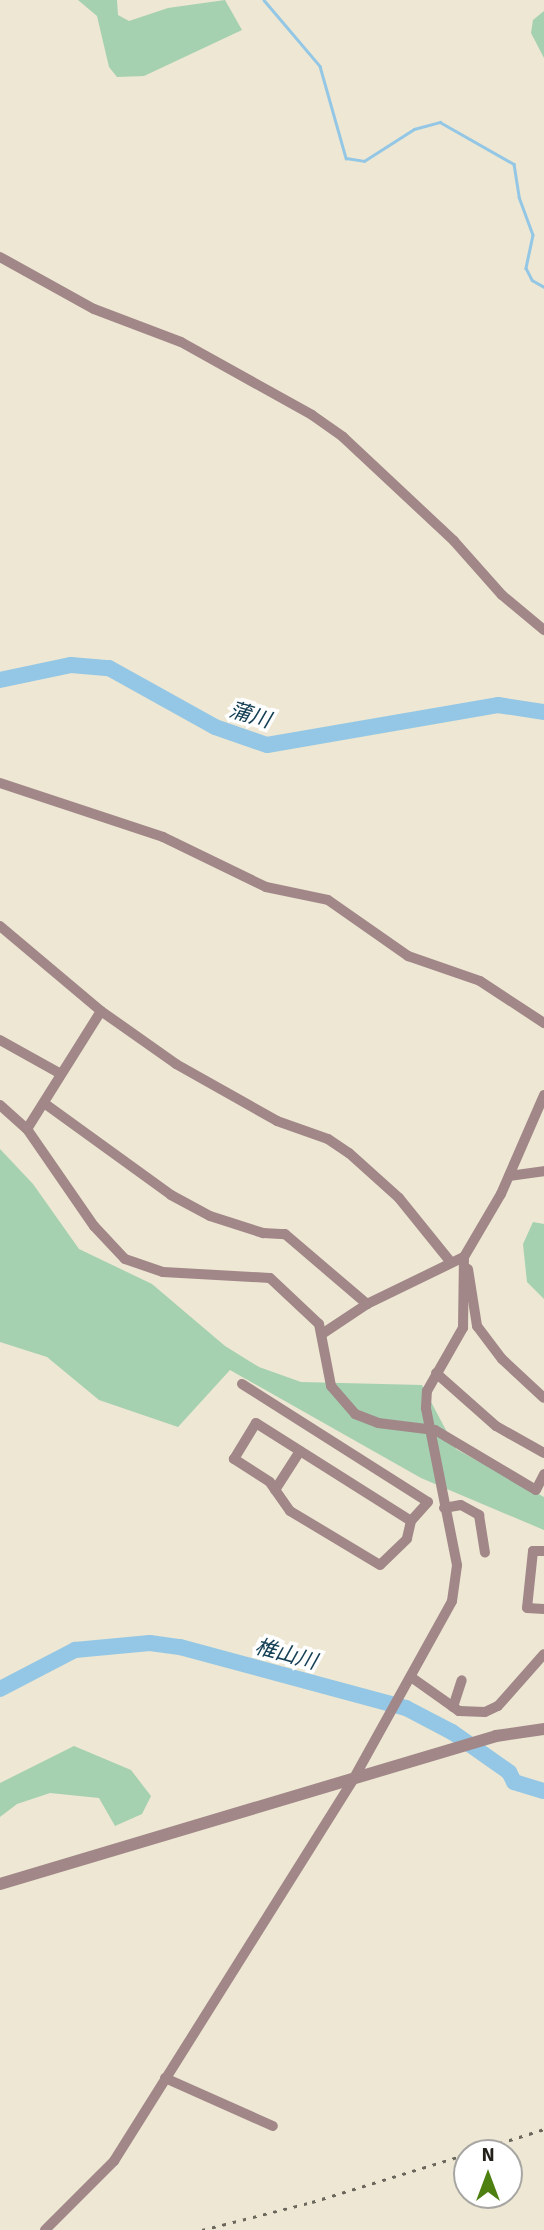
<!DOCTYPE html>
<meta charset="utf-8">
<style>
body{margin:0}
#map{position:relative;width:544px;height:2230px;overflow:hidden;background:#ede7d3;font-family:Signika,"Noto Sans JP",sans-serif}
div>[style]{position:absolute}
[style*='--x']{left:calc(var(--x)*1px);top:calc(var(--y)*1px);width:calc(var(--w)*1px);rotate:calc(var(--a)*1deg)}
.green>*{inset:0;background:#a5d1b1}
.stream>*{height:2.5px;margin:-1.25px;padding:0 1.25px;transform-origin:1.25px;border-radius:1.25px;background:#93c7e5}
.river>*{height:16px;margin:-8px;padding:0 8px;transform-origin:8px;border-radius:8px;background:#93c7e5}
.minor>*{height:10px;margin:-5px;padding:0 5px;transform-origin:5px;border-radius:5px;background:#a18788}
.tertiary>*{height:12px;margin:-6px;padding:0 6px;transform-origin:6px;border-radius:6px;background:#a18788}
.rail>*{height:2.5px;margin-top:-1.25px;transform-origin:0;background:repeating-linear-gradient(90deg,#6b675c 0 3.5px,transparent 0 10.5px)}
span{translate:-50% -50%;white-space:nowrap;text-align:center;line-height:1.15;-webkit-text-stroke:7px #fff;paint-order:stroke}
.water-label{font-size:21px;color:#154055;font-style:italic}
.north{position:absolute;left:453px;top:2139px;width:70px;height:70px;box-sizing:border-box;background:#fff;border:2px solid #a7a6a3;border-radius:50%;rotate:0deg;font-size:19px;font-weight:700;line-height:28px;text-align:center;color:#23211a}
.north::after{content:'';display:block;margin:auto;width:24px;height:32px;background:#4d7f11;clip-path:polygon(50% 0,100% 100%,50% 72%,0 100%)}
</style>
<div id="map">
<div class="green">
<i style="clip-path:polygon(78px 0,117px 0,118px 15px,129px 21px,168px 8px,225px 0,242px 30px,144px 76px,117px 77px,109px 67px,97px 16px)"></i>
<i style="clip-path:polygon(544px 11px,544px 58px,531px 33px,533px 20px)"></i>
<i style="clip-path:polygon(0 1149px,33px 1184px,79px 1249px,152px 1284px,225px 1346px,259px 1367px,301px 1382px,422px 1385px,456px 1449px,544px 1497px,544px 1530px,421px 1478px,230px 1370px,178px 1427px,99px 1400px,47px 1357px,0 1342px)"></i>
<i style="clip-path:polygon(533px 1222px,544px 1224px,544px 1299px,527px 1282px,523px 1244px)"></i>
<i style="clip-path:polygon(74px 1746px,131px 1770px,151px 1796px,142px 1814px,115px 1826px,99px 1798px,50px 1793px,17px 1804px,0 1817px,0 1783px)"></i>
</div>
<div class="stream">
<i style="--x:264;--y:0;--w:87;--a:49.7"></i>
<i style="--x:320;--y:66;--w:96;--a:74.2"></i>
<i style="--x:346;--y:158;--w:18;--a:9"></i>
<i style="--x:364;--y:161;--w:59;--a:-32.6"></i>
<i style="--x:414;--y:129;--w:27;--a:-15"></i>
<i style="--x:440;--y:122;--w:85;--a:29.6"></i>
<i style="--x:514;--y:164;--w:33;--a:81"></i>
<i style="--x:519;--y:197;--w:40;--a:69.8"></i>
<i style="--x:533;--y:235;--w:34;--a:102"></i>
<i style="--x:526;--y:268;--w:13;--a:63"></i>
<i style="--x:532;--y:280;--w:14;--a:30"></i>
</div>
<div class="river">
<i style="--x:0;--y:680;--w:73;--a:-11.9"></i>
<i style="--x:71;--y:665;--w:38;--a:5"></i>
<i style="--x:109;--y:668;--w:121;--a:29.1"></i>
<i style="--x:215;--y:727;--w:55;--a:19.1"></i>
<i style="--x:267;--y:745;--w:234;--a:-9.8"></i>
<i style="--x:498;--y:705;--w:47;--a:8.7"></i>
<i style="--x:0;--y:1689;--w:85;--a:-27.5"></i>
<i style="--x:75;--y:1650;--w:75;--a:-5.3"></i>
<i style="--x:150;--y:1643;--w:30;--a:8"></i>
<i style="--x:180;--y:1647;--w:234;--a:15.1"></i>
<i style="--x:406;--y:1708;--w:52;--a:27.6"></i>
<i style="--x:452;--y:1732;--w:70;--a:35.1"></i>
<i style="--x:509;--y:1772;--w:11;--a:63"></i>
<i style="--x:514;--y:1782;--w:31;--a:17"></i>
</div>
<div class="minor">
<i style="--x:0;--y:257;--w:107;--a:29"></i>
<i style="--x:94;--y:309;--w:93;--a:20.8"></i>
<i style="--x:181;--y:342;--w:150;--a:29.1"></i>
<i style="--x:312;--y:415;--w:38;--a:35"></i>
<i style="--x:343;--y:437;--w:152;--a:43.1"></i>
<i style="--x:454;--y:541;--w:72;--a:48.4"></i>
<i style="--x:502;--y:595;--w:55;--a:39.8"></i>
<i style="--x:0;--y:783;--w:172;--a:18.3"></i>
<i style="--x:163;--y:837;--w:114;--a:25.9"></i>
<i style="--x:266;--y:887;--w:63;--a:11.8"></i>
<i style="--x:328;--y:900;--w:98;--a:35"></i>
<i style="--x:408;--y:956;--w:76;--a:19.1"></i>
<i style="--x:480;--y:981;--w:77;--a:33.3"></i>
<i style="--x:0;--y:926;--w:132;--a:40.1"></i>
<i style="--x:101;--y:1011;--w:92;--a:35.2"></i>
<i style="--x:176;--y:1064;--w:116;--a:29.4"></i>
<i style="--x:277;--y:1121;--w:54;--a:19.4"></i>
<i style="--x:328;--y:1139;--w:25;--a:34"></i>
<i style="--x:349;--y:1153;--w:67;--a:42"></i>
<i style="--x:399;--y:1198;--w:80;--a:51.1"></i>
<i style="--x:0;--y:1040;--w:68;--a:29.2"></i>
<i style="--x:44;--y:1103;--w:157;--a:35.9"></i>
<i style="--x:171;--y:1195;--w:44;--a:28.3"></i>
<i style="--x:210;--y:1216;--w:56;--a:17.8"></i>
<i style="--x:263;--y:1233;--w:22;--a:3"></i>
<i style="--x:285;--y:1234;--w:108;--a:40.5"></i>
<i style="--x:0;--y:1105;--w:36;--a:42"></i>
<i style="--x:27;--y:1129;--w:118;--a:55.4"></i>
<i style="--x:94;--y:1226;--w:45;--a:46.8"></i>
<i style="--x:125;--y:1259;--w:40;--a:18.9"></i>
<i style="--x:163;--y:1272;--w:107;--a:3.2"></i>
<i style="--x:270;--y:1278;--w:67;--a:43.2"></i>
<i style="--x:319;--y:1324;--w:63;--a:79"></i>
<i style="--x:331;--y:1386;--w:37;--a:49"></i>
<i style="--x:355;--y:1414;--w:25;--a:21"></i>
<i style="--x:378;--y:1423;--w:57;--a:7"></i>
<i style="--x:435;--y:1430;--w:117;--a:30.7"></i>
<i style="--x:536;--y:1490;--w:18;--a:-63"></i>
<i style="--x:27;--y:1129;--w:139;--a:-57.9"></i>
<i style="--x:509;--y:1176;--w:35;--a:-8"></i>
<i style="--x:468;--y:1269;--w:58;--a:81"></i>
<i style="--x:477;--y:1326;--w:41;--a:52.9"></i>
<i style="--x:502;--y:1359;--w:57;--a:42.9"></i>
<i style="--x:322;--y:1334;--w:54;--a:-33.7"></i>
<i style="--x:367;--y:1304;--w:108;--a:-25.9"></i>
<i style="--x:464;--y:1257;--w:73;--a:-59.6"></i>
<i style="--x:501;--y:1194;--w:108;--a:-66.5"></i>
<i style="--x:436;--y:1373;--w:80;--a:41.5"></i>
<i style="--x:496;--y:1426;--w:55;--a:29.4"></i>
<i style="--x:242;--y:1384;--w:220;--a:32.4"></i>
<i style="--x:428;--y:1502;--w:25;--a:132"></i>
<i style="--x:411;--y:1521;--w:18;--a:103"></i>
<i style="--x:407;--y:1539;--w:37;--a:136"></i>
<i style="--x:380;--y:1565;--w:105;--a:-149"></i>
<i style="--x:290;--y:1511;--w:35;--a:-125"></i>
<i style="--x:270;--y:1482;--w:43;--a:-147.4"></i>
<i style="--x:234;--y:1459;--w:42;--a:-58.6"></i>
<i style="--x:256;--y:1423;--w:183;--a:32.3"></i>
<i style="--x:275;--y:1490;--w:46;--a:-57.3"></i>
<i style="--x:444;--y:1508;--w:17;--a:-10"></i>
<i style="--x:461;--y:1505;--w:21;--a:29"></i>
<i style="--x:479;--y:1515;--w:38;--a:81"></i>
<i style="--x:544;--y:1551;--w:11;--a:180"></i>
<i style="--x:533;--y:1551;--w:57;--a:96"></i>
<i style="--x:527;--y:1608;--w:17;--a:3"></i>
<i style="--x:411;--y:1677;--w:59;--a:35.3"></i>
<i style="--x:459;--y:1711;--w:26;--a:2"></i>
<i style="--x:485;--y:1712;--w:14;--a:-25"></i>
<i style="--x:498;--y:1706;--w:69;--a:-48.5"></i>
<i style="--x:453;--y:1707;--w:28;--a:-72"></i>
<i style="--x:165;--y:2078;--w:118;--a:24"></i>
<i style="--x:45;--y:2230;--w:98;--a:-45"></i>
<i style="--x:114;--y:2161;--w:452;--a:-57.9"></i>
<i style="--x:354;--y:1778;--w:202;--a:-61"></i>
<i style="--x:452;--y:1601;--w:36;--a:-82"></i>
<i style="--x:457;--y:1565;--w:160;--a:-101.2"></i>
<i style="--x:426;--y:1408;--w:17;--a:-87"></i>
<i style="--x:427;--y:1391;--w:73;--a:-60.3"></i>
<i style="--x:463;--y:1328;--w:71;--a:-89.2"></i>
</div>
<div class="tertiary">
<i style="--x:0;--y:1884;--w:518;--a:-16.61"></i>
<i style="--x:496;--y:1736;--w:49;--a:-8.3"></i>
</div>
<div class="rail">
<i style="--x:469;--y:2153;--w:79;--a:-17.7"></i>
<i style="--x:202;--y:2230;--w:114;--a:-14.3"></i>
<i style="--x:312;--y:2202;--w:162;--a:-17.2"></i>
</div>
<div class="water-label">
<span style="left:250px;top:715px;rotate:16deg">蒲川</span>
<span style="left:286px;top:1654px;rotate:15deg">椎山川</span>
</div>
<div class="north">N</div>
</div>
